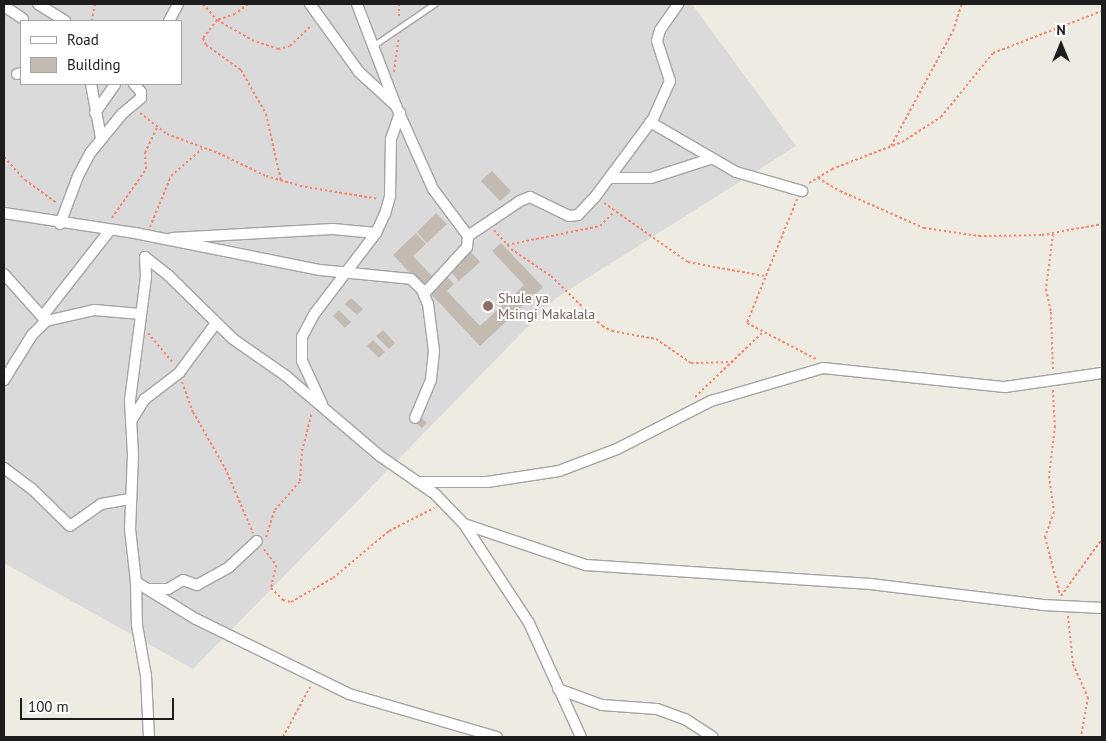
<!DOCTYPE html>
<style>
body{margin:0}
#map{position:relative;width:1106px;height:741px;overflow:hidden;background:#eeebe3;font-family:"PT Sans",sans-serif}
div>[style]{position:absolute}
[style*='--x']{left:calc(var(--x)*1px);top:calc(var(--y)*1px);width:calc(var(--w)*1px);rotate:calc(var(--a)*1deg)}
.residential>*{inset:0;background:#dbdada}
.building>*{inset:0;background:#c3bab2}
.path>*{height:2px;margin-top:-1px;transform-origin:0;background:repeating-linear-gradient(90deg,#f98469 0 2.5px,transparent 0 5px)}
.roads{filter:drop-shadow(1px 0 #a4a4a4) drop-shadow(-1px 0 #a4a4a4) drop-shadow(0 1px #a4a4a4) drop-shadow(0 -1px #a4a4a4)}
.lane>*{height:5px;margin:-2.5px;padding:0 2.5px;transform-origin:2.5px;border-radius:2.5px;background:#fff}
.street>*{height:10px;margin:-5px;padding:0 5px;transform-origin:5px;border-radius:5px;background:#fff}
.dots>*{width:14px;height:14px;translate:-50% -50%;box-sizing:border-box;border:2px solid #fff;border-radius:50%}
span{translate:-50% -50%;white-space:nowrap;text-align:center;line-height:1.15;-webkit-text-stroke:4px #fff;paint-order:stroke}
.education-label{font-size:14px;color:#785e54}
.left{translate:0 -50%;text-align:left}
.frame{position:absolute;inset:0;border:5px solid #1d1d1d;pointer-events:none}
.legend{position:absolute;left:20px;top:20px;width:162px;height:65px;box-sizing:border-box;background:#fff;border:1px solid #a5a5a5;margin:0;padding:6px 9px;list-style:none;font-size:15px;color:#1d1d1d}
.legend li{display:flex;align-items:center;gap:10px;height:25px}
.legend b{width:25px;border:1px solid #a5a5a5}
.north{position:absolute;left:1036px;top:20px;width:50px;height:50px;-webkit-text-stroke:4px #fff;paint-order:stroke;rotate:0deg;font-size:14px;font-weight:700;line-height:20px;text-align:center;color:#1d1d1d}
.north::after{content:'';display:block;margin:auto;width:18px;height:22px;background:#1d1d1d;clip-path:polygon(50% 0,100% 100%,50% 72%,0 100%)}
.scale{position:absolute;left:20px;top:698px;width:154px;height:22px;box-sizing:border-box;border:2px solid #1d1d1d;border-top:0;padding-left:6px;font-size:15px;line-height:18px;white-space:nowrap;color:#1d1d1d;-webkit-text-stroke:4px #fff;paint-order:stroke}
</style>
<div id="map">
<div class="residential">
<i style="clip-path:polygon(evenodd,4px 4px,692px 4px,796px 146px,556px 298px,193px 669px,4px 563px,4px 4px,21px 21px,181px 21px,181px 84px,21px 84px,21px 21px)"></i>
</div>
<div class="building">
<i style="clip-path:polygon(492px 171px,511px 191px,500px 201px,481px 181px)"></i>
<i style="clip-path:polygon(436px 213px,447px 224px,427px 243px,417px 232px)"></i>
<i style="clip-path:polygon(416px 233px,426px 244px,413px 256px,432px 276px,422px 286px,393px 255px)"></i>
<i style="clip-path:polygon(501px 243px,543px 287px,480px 346px,429px 292px,446px 276px,454px 284px,447px 291px,480px 326px,524px 285px,492px 251px)"></i>
<i style="clip-path:polygon(471px 252px,480px 262px,459px 281px,450px 271px)"></i>
<i style="clip-path:polygon(351px 298px,363px 309px,357px 315px,345px 304px)"></i>
<i style="clip-path:polygon(339px 310px,351px 322px,345px 328px,333px 316px)"></i>
<i style="clip-path:polygon(383px 330px,395px 343px,389px 349px,376px 336px)"></i>
<i style="clip-path:polygon(373px 340px,385px 352px,379px 358px,367px 346px)"></i>
<i style="clip-path:polygon(418px 415px,427px 423px,422px 428px,413px 420px)"></i>
</div>
<div class="path">
<i style="--x:203;--y:4;--w:21;--a:49"></i>
<i style="--x:217;--y:20;--w:40;--a:29.7"></i>
<i style="--x:252;--y:40;--w:28;--a:19"></i>
<i style="--x:278;--y:49;--w:12;--a:-14"></i>
<i style="--x:290;--y:46;--w:30;--a:-44"></i>
<i style="--x:248;--y:4;--w:16;--a:142"></i>
<i style="--x:235;--y:14;--w:19;--a:162"></i>
<i style="--x:217;--y:20;--w:23;--a:128"></i>
<i style="--x:203;--y:38;--w:8;--a:67"></i>
<i style="--x:206;--y:45;--w:43;--a:35.5"></i>
<i style="--x:241;--y:70;--w:51;--a:60.4"></i>
<i style="--x:266;--y:114;--w:69;--a:77.4"></i>
<i style="--x:399;--y:4;--w:14;--a:90"></i>
<i style="--x:92;--y:21;--w:17;--a:-80"></i>
<i style="--x:394;--y:72;--w:34;--a:-82"></i>
<i style="--x:140;--y:113;--w:34;--a:38"></i>
<i style="--x:167;--y:134;--w:54;--a:20.4"></i>
<i style="--x:218;--y:153;--w:53;--a:25.6"></i>
<i style="--x:266;--y:176;--w:35;--a:16"></i>
<i style="--x:300;--y:186;--w:80;--a:9.3"></i>
<i style="--x:891;--y:146;--w:131;--a:-61.7"></i>
<i style="--x:953;--y:31;--w:28;--a:-72"></i>
<i style="--x:4;--y:157;--w:31;--a:48"></i>
<i style="--x:25;--y:180;--w:39;--a:36"></i>
<i style="--x:818;--y:178;--w:26;--a:31"></i>
<i style="--x:840;--y:191;--w:92;--a:23.8"></i>
<i style="--x:924;--y:228;--w:56;--a:8.3"></i>
<i style="--x:979;--y:236;--w:63;--a:-0.9"></i>
<i style="--x:1042;--y:235;--w:61;--a:-10.4"></i>
<i style="--x:809;--y:183;--w:27;--a:-31"></i>
<i style="--x:832;--y:169;--w:75;--a:-21.1"></i>
<i style="--x:902;--y:142;--w:46;--a:-32.7"></i>
<i style="--x:941;--y:117;--w:82;--a:-50.9"></i>
<i style="--x:993;--y:53;--w:117;--a:-21.1"></i>
<i style="--x:797;--y:199;--w:134;--a:112"></i>
<i style="--x:747;--y:323;--w:78;--a:27.6"></i>
<i style="--x:604;--y:203;--w:103;--a:35.1"></i>
<i style="--x:688;--y:262;--w:77;--a:10.4"></i>
<i style="--x:112;--y:218;--w:60;--a:-55.2"></i>
<i style="--x:146;--y:169;--w:16;--a:-94"></i>
<i style="--x:145;--y:153;--w:29;--a:-65"></i>
<i style="--x:150;--y:227;--w:55;--a:-67.6"></i>
<i style="--x:171;--y:176;--w:41;--a:-41.1"></i>
<i style="--x:494;--y:230;--w:25;--a:48"></i>
<i style="--x:511;--y:249;--w:48;--a:34"></i>
<i style="--x:551;--y:276;--w:71;--a:44.4"></i>
<i style="--x:602;--y:326;--w:11;--a:27"></i>
<i style="--x:612;--y:331;--w:45;--a:10.3"></i>
<i style="--x:656;--y:339;--w:42;--a:34.4"></i>
<i style="--x:691;--y:363;--w:42;--a:-1.4"></i>
<i style="--x:1053;--y:234;--w:55;--a:97.3"></i>
<i style="--x:1046;--y:289;--w:24;--a:78"></i>
<i style="--x:1051;--y:312;--w:58;--a:88"></i>
<i style="--x:507;--y:245;--w:95;--a:-11.5"></i>
<i style="--x:600;--y:226;--w:20;--a:-45"></i>
<i style="--x:148;--y:333;--w:40;--a:50"></i>
<i style="--x:182;--y:382;--w:32;--a:70"></i>
<i style="--x:193;--y:412;--w:64;--a:60.3"></i>
<i style="--x:225;--y:468;--w:71;--a:66.7"></i>
<i style="--x:1053;--y:390;--w:36;--a:87"></i>
<i style="--x:1055;--y:426;--w:50;--a:96.8"></i>
<i style="--x:1049;--y:476;--w:36;--a:82"></i>
<i style="--x:1054;--y:512;--w:27;--a:110"></i>
<i style="--x:1045;--y:537;--w:60;--a:75.5"></i>
<i style="--x:695;--y:397;--w:93;--a:-43.7"></i>
<i style="--x:266;--y:537;--w:28;--a:-72"></i>
<i style="--x:275;--y:510;--w:38;--a:-49"></i>
<i style="--x:300;--y:481;--w:30;--a:-86"></i>
<i style="--x:302;--y:451;--w:40;--a:-75.6"></i>
<i style="--x:264;--y:549;--w:20;--a:53"></i>
<i style="--x:276;--y:565;--w:24;--a:102"></i>
<i style="--x:271;--y:588;--w:17;--a:45"></i>
<i style="--x:283;--y:600;--w:8;--a:14"></i>
<i style="--x:291;--y:602;--w:48;--a:-29.7"></i>
<i style="--x:333;--y:578;--w:73;--a:-40"></i>
<i style="--x:389;--y:531;--w:51;--a:-27.1"></i>
<i style="--x:1061;--y:596;--w:70;--a:-54.3"></i>
<i style="--x:1068;--y:616;--w:48;--a:84.1"></i>
<i style="--x:1073;--y:664;--w:36;--a:66"></i>
<i style="--x:1088;--y:697;--w:41;--a:99.9"></i>
<i style="--x:283;--y:737;--w:57;--a:-61.6"></i>
</div>
<div class="roads">
<div class="lane">
<i style="--x:374;--y:45;--w:73;--a:-34.3"></i>
</div>
<div class="street">
<i style="--x:38;--y:4;--w:32;--a:32"></i>
<i style="--x:310;--y:4;--w:84;--a:54.2"></i>
<i style="--x:359;--y:72;--w:49;--a:42.5"></i>
<i style="--x:357;--y:4;--w:109;--a:69.1"></i>
<i style="--x:396;--y:106;--w:91;--a:66"></i>
<i style="--x:433;--y:189;--w:59;--a:53.3"></i>
<i style="--x:468;--y:236;--w:11;--a:95"></i>
<i style="--x:467;--y:247;--w:64;--a:132.5"></i>
<i style="--x:4;--y:6;--w:23;--a:34"></i>
<i style="--x:169;--y:21;--w:19;--a:-62"></i>
<i style="--x:17;--y:74;--w:4;--a:-14"></i>
<i style="--x:91;--y:84;--w:55;--a:79.5"></i>
<i style="--x:95;--y:113;--w:35;--a:-55"></i>
<i style="--x:650;--y:122;--w:99;--a:30.2"></i>
<i style="--x:736;--y:172;--w:69;--a:16.1"></i>
<i style="--x:611;--y:178;--w:40;--a:0"></i>
<i style="--x:651;--y:178;--w:62;--a:-17.9"></i>
<i style="--x:4;--y:213;--w:133;--a:8.7"></i>
<i style="--x:135;--y:233;--w:189;--a:11.3"></i>
<i style="--x:320;--y:270;--w:91;--a:5.6"></i>
<i style="--x:411;--y:279;--w:16;--a:45"></i>
<i style="--x:422;--y:290;--w:15;--a:67"></i>
<i style="--x:428;--y:304;--w:47;--a:82.7"></i>
<i style="--x:434;--y:351;--w:29;--a:96"></i>
<i style="--x:431;--y:380;--w:41;--a:112.8"></i>
<i style="--x:60;--y:224;--w:51;--a:-69.4"></i>
<i style="--x:78;--y:176;--w:27;--a:-62"></i>
<i style="--x:91;--y:152;--w:49;--a:-50.8"></i>
<i style="--x:122;--y:114;--w:25;--a:-40"></i>
<i style="--x:141;--y:98;--w:6;--a:-90"></i>
<i style="--x:141;--y:92;--w:11;--a:-131"></i>
<i style="--x:468;--y:236;--w:63;--a:-33.9"></i>
<i style="--x:520;--y:201;--w:11;--a:-22"></i>
<i style="--x:530;--y:197;--w:43;--a:26"></i>
<i style="--x:569;--y:216;--w:9;--a:-6"></i>
<i style="--x:578;--y:215;--w:25;--a:-47"></i>
<i style="--x:595;--y:197;--w:97;--a:-53.4"></i>
<i style="--x:653;--y:119;--w:42;--a:-65.9"></i>
<i style="--x:670;--y:81;--w:42;--a:-108"></i>
<i style="--x:657;--y:41;--w:11;--a:-75"></i>
<i style="--x:660;--y:30;--w:32;--a:-55"></i>
<i style="--x:172;--y:238;--w:161;--a:-3.2"></i>
<i style="--x:333;--y:229;--w:43;--a:5.3"></i>
<i style="--x:145;--y:257;--w:31;--a:38"></i>
<i style="--x:169;--y:276;--w:90;--a:44.5"></i>
<i style="--x:233;--y:339;--w:65;--a:34.9"></i>
<i style="--x:286;--y:376;--w:123;--a:40.4"></i>
<i style="--x:380;--y:456;--w:67;--a:34.6"></i>
<i style="--x:435;--y:494;--w:42;--a:46"></i>
<i style="--x:464;--y:524;--w:118;--a:56.7"></i>
<i style="--x:529;--y:623;--w:125;--a:65.5"></i>
<i style="--x:145;--y:257;--w:20;--a:87"></i>
<i style="--x:146;--y:277;--w:125;--a:97.4"></i>
<i style="--x:130;--y:401;--w:54;--a:86.8"></i>
<i style="--x:133;--y:455;--w:74;--a:92.3"></i>
<i style="--x:130;--y:529;--w:53;--a:83.5"></i>
<i style="--x:136;--y:582;--w:43;--a:88.7"></i>
<i style="--x:137;--y:625;--w:52;--a:80"></i>
<i style="--x:146;--y:676;--w:61;--a:87.2"></i>
<i style="--x:4;--y:274;--w:63;--a:48.2"></i>
<i style="--x:42;--y:317;--w:110;--a:-52"></i>
<i style="--x:4;--y:380;--w:53;--a:-58.1"></i>
<i style="--x:32;--y:335;--w:20;--a:-45"></i>
<i style="--x:46;--y:321;--w:49;--a:-12.9"></i>
<i style="--x:94;--y:310;--w:47;--a:4.9"></i>
<i style="--x:322;--y:404;--w:47;--a:-114.9"></i>
<i style="--x:302;--y:361;--w:24;--a:-90"></i>
<i style="--x:302;--y:337;--w:27;--a:-62"></i>
<i style="--x:315;--y:313;--w:101;--a:-52.7"></i>
<i style="--x:376;--y:233;--w:21;--a:-65"></i>
<i style="--x:385;--y:214;--w:19;--a:-74"></i>
<i style="--x:390;--y:196;--w:57;--a:-89"></i>
<i style="--x:391;--y:139;--w:28;--a:-71"></i>
<i style="--x:131;--y:421;--w:26;--a:-58"></i>
<i style="--x:145;--y:399;--w:43;--a:-37.4"></i>
<i style="--x:179;--y:373;--w:62;--a:-53.5"></i>
<i style="--x:4;--y:468;--w:35;--a:37"></i>
<i style="--x:32;--y:489;--w:53;--a:44.2"></i>
<i style="--x:70;--y:526;--w:38;--a:-35"></i>
<i style="--x:101;--y:504;--w:29;--a:-10"></i>
<i style="--x:417;--y:482;--w:70;--a:0"></i>
<i style="--x:487;--y:482;--w:73;--a:-8.7"></i>
<i style="--x:559;--y:471;--w:62;--a:-20.8"></i>
<i style="--x:617;--y:449;--w:106;--a:-27.1"></i>
<i style="--x:711;--y:401;--w:117;--a:-16.4"></i>
<i style="--x:823;--y:368;--w:183;--a:6"></i>
<i style="--x:1005;--y:387;--w:98;--a:-8.2"></i>
<i style="--x:464;--y:524;--w:129;--a:18.6"></i>
<i style="--x:586;--y:565;--w:285;--a:3.8"></i>
<i style="--x:870;--y:584;--w:174;--a:6.9"></i>
<i style="--x:1043;--y:605;--w:59;--a:2.9"></i>
<i style="--x:136;--y:582;--w:70;--a:31.7"></i>
<i style="--x:196;--y:619;--w:170;--a:26.1"></i>
<i style="--x:349;--y:694;--w:154;--a:16.2"></i>
<i style="--x:149;--y:589;--w:19;--a:0"></i>
<i style="--x:168;--y:589;--w:17;--a:-31"></i>
<i style="--x:183;--y:580;--w:15;--a:20"></i>
<i style="--x:197;--y:585;--w:37;--a:-29"></i>
<i style="--x:229;--y:567;--w:38;--a:-43"></i>
<i style="--x:558;--y:689;--w:47;--a:20"></i>
<i style="--x:602;--y:705;--w:55;--a:4.2"></i>
<i style="--x:657;--y:709;--w:30;--a:20"></i>
<i style="--x:685;--y:719;--w:33;--a:33"></i>
</div>
</div>
<div class="dots">
<i style="left:488px;top:306px;background:#8d6e63"></i>
</div>
<div class="education-label">
<span class="left" style="left:498px;top:306px">Shule ya<br>Msingi Makalala</span>
</div>
<div class="frame"></div>
<ul class="legend">
<li><b style="height:6px;background:#fff"></b>Road</li>
<li><b style="height:14px;background:#c3bab2"></b>Building</li>
</ul>
<div class="north">N</div>
<div class="scale">100 m</div>
</div>
